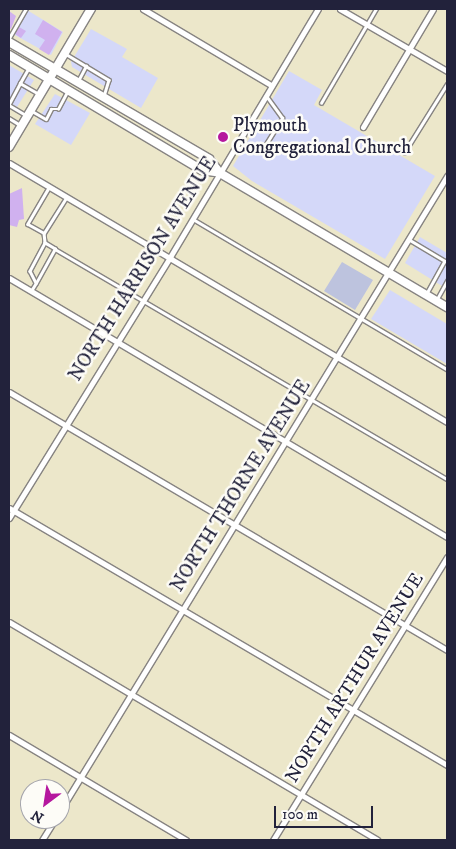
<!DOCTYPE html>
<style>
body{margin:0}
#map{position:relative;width:456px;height:849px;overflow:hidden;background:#ece7ca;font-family:"IM FELL DW Pica",serif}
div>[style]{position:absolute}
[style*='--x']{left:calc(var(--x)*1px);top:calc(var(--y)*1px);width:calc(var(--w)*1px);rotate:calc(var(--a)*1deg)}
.built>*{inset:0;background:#d4d8f9}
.industrial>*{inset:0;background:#bdc3de}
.building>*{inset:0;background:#d0b1ef}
.roads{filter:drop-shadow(1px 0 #878482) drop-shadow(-1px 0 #878482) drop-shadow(0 1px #878482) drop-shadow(0 -1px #878482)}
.lane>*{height:2.5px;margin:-1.25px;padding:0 1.25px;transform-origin:1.25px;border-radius:1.25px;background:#fff}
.street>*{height:5px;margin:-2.5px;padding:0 2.5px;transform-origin:2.5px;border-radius:2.5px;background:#fff}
.secondary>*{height:8px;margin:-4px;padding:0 4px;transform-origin:4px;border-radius:4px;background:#fff}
.dots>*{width:14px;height:14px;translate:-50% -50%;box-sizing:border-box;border:2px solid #fdfcf7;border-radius:50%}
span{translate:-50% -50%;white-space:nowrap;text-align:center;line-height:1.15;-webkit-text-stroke:5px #fdfcf7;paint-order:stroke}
.poi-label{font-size:19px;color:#22223b}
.left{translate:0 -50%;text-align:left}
.street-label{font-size:19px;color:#22223b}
.frame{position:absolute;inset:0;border:10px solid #22223b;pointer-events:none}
.north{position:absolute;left:20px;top:779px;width:50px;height:50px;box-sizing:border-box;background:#fdfcf7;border:1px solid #a5a5ac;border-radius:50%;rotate:211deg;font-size:14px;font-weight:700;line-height:20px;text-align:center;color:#22223b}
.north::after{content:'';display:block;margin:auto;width:18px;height:22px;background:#b5179e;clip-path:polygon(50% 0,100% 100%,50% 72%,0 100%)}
.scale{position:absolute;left:274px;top:806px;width:99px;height:22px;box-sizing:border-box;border:2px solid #22223b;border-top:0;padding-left:6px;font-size:15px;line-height:18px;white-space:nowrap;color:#22223b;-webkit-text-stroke:4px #fdfcf7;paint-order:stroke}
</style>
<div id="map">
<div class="built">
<i style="clip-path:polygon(27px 10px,63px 32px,51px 55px,13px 34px)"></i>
<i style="clip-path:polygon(91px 29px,127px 49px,122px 57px,158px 78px,141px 108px,72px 67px,71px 62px)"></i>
<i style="clip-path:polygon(9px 65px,34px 80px,17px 107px,9px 102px)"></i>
<i style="clip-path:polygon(289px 71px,322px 90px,314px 105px,435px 176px,385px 259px,252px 181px,233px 166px)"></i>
<i style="clip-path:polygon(55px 94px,90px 113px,71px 145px,35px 124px)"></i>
<i style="clip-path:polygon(420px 237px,447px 253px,447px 289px,405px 263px)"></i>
<i style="clip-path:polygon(390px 290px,447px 324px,447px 364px,371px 319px)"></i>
</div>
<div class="industrial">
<i style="clip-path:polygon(342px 262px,373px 280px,355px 310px,324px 291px)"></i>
</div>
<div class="building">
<i style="clip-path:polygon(9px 11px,16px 16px,11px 29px,9px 28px)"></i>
<i style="clip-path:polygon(43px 20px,62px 32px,49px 55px,39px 49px,45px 40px,35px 34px)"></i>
<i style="clip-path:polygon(19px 27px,26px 31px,21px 38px,15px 34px)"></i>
<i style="clip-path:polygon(22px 188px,24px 219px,19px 220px,17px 227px,9px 225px,9px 194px)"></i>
</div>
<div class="roads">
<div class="lane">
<i style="--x:9;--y:38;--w:34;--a:-60"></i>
<i style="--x:66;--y:54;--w:50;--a:31.2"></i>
<i style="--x:109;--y:80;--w:17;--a:107"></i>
<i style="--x:78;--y:81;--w:17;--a:-62"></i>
<i style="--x:20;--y:83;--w:16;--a:-60"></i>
<i style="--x:321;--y:103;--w:109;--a:-59.7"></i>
<i style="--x:9;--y:104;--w:24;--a:-62"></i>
<i style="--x:20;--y:83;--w:22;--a:30"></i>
<i style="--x:9;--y:105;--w:21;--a:31"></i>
<i style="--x:32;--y:111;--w:16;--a:30"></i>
<i style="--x:46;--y:119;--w:11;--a:-63"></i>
<i style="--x:51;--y:109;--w:7;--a:0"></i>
<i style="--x:58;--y:109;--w:19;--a:-62"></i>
<i style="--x:9;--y:118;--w:13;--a:32"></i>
<i style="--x:236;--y:147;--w:25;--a:11"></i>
<i style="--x:261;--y:152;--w:40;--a:-58"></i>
<i style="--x:282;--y:118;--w:27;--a:-126"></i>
<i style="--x:404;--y:153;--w:81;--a:-58.1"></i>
<i style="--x:49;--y:188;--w:42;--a:120.3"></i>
<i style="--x:28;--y:224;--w:18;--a:29"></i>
<i style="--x:44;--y:233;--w:41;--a:-57.8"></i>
<i style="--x:193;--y:219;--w:295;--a:30.6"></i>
<i style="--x:44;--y:233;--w:10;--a:84"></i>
<i style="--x:410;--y:240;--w:41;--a:31"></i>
<i style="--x:445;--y:261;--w:37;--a:119"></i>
<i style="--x:55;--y:249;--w:454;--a:30.4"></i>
<i style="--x:31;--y:291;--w:9;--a:-58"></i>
<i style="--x:36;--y:283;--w:39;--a:-61"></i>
<i style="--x:55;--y:249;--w:12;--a:-149"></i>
<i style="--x:45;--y:243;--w:32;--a:118"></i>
<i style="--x:30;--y:271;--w:13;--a:63"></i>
<i style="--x:437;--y:299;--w:21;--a:-61"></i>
</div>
<div class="street">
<i style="--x:143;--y:9;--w:149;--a:30.7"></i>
<i style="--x:340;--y:9;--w:124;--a:30.1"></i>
<i style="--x:363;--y:127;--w:137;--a:-59.3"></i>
<i style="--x:9;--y:163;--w:509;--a:30.6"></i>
<i style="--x:9;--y:278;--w:509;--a:30.6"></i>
<i style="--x:9;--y:392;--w:508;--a:30.5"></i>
<i style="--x:9;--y:508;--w:508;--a:30.4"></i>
<i style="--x:9;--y:518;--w:307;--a:-58.3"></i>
<i style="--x:170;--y:257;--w:289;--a:-59.2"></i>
<i style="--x:9;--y:622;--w:428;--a:30.6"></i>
<i style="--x:9;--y:735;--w:206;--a:30.7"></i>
<i style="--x:60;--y:811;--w:744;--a:-58.64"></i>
<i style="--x:42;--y:840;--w:25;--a:-58"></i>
<i style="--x:273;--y:840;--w:332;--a:-58.4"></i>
</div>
<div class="secondary">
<i style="--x:9;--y:42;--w:232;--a:30.3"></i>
<i style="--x:209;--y:159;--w:18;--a:52"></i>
<i style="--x:9;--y:55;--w:225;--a:30.8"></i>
<i style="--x:202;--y:170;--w:18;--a:9"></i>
<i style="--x:220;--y:173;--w:264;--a:30.6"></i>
<i style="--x:9;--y:147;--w:161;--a:-59.3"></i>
</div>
</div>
<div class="dots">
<i style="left:223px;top:137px;background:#b5179e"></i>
</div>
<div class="poi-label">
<span class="left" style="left:233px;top:137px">Plymouth<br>Congregational Church</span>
</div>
<div class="street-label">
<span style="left:143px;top:269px;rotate:-58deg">NORTH HARRISON AVENUE</span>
<span style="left:241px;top:486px;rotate:-58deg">NORTH THORNE AVENUE</span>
<span style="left:355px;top:678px;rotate:-58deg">NORTH ARTHUR AVENUE</span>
</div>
<div class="frame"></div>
<div class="north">N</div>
<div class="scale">100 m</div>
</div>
